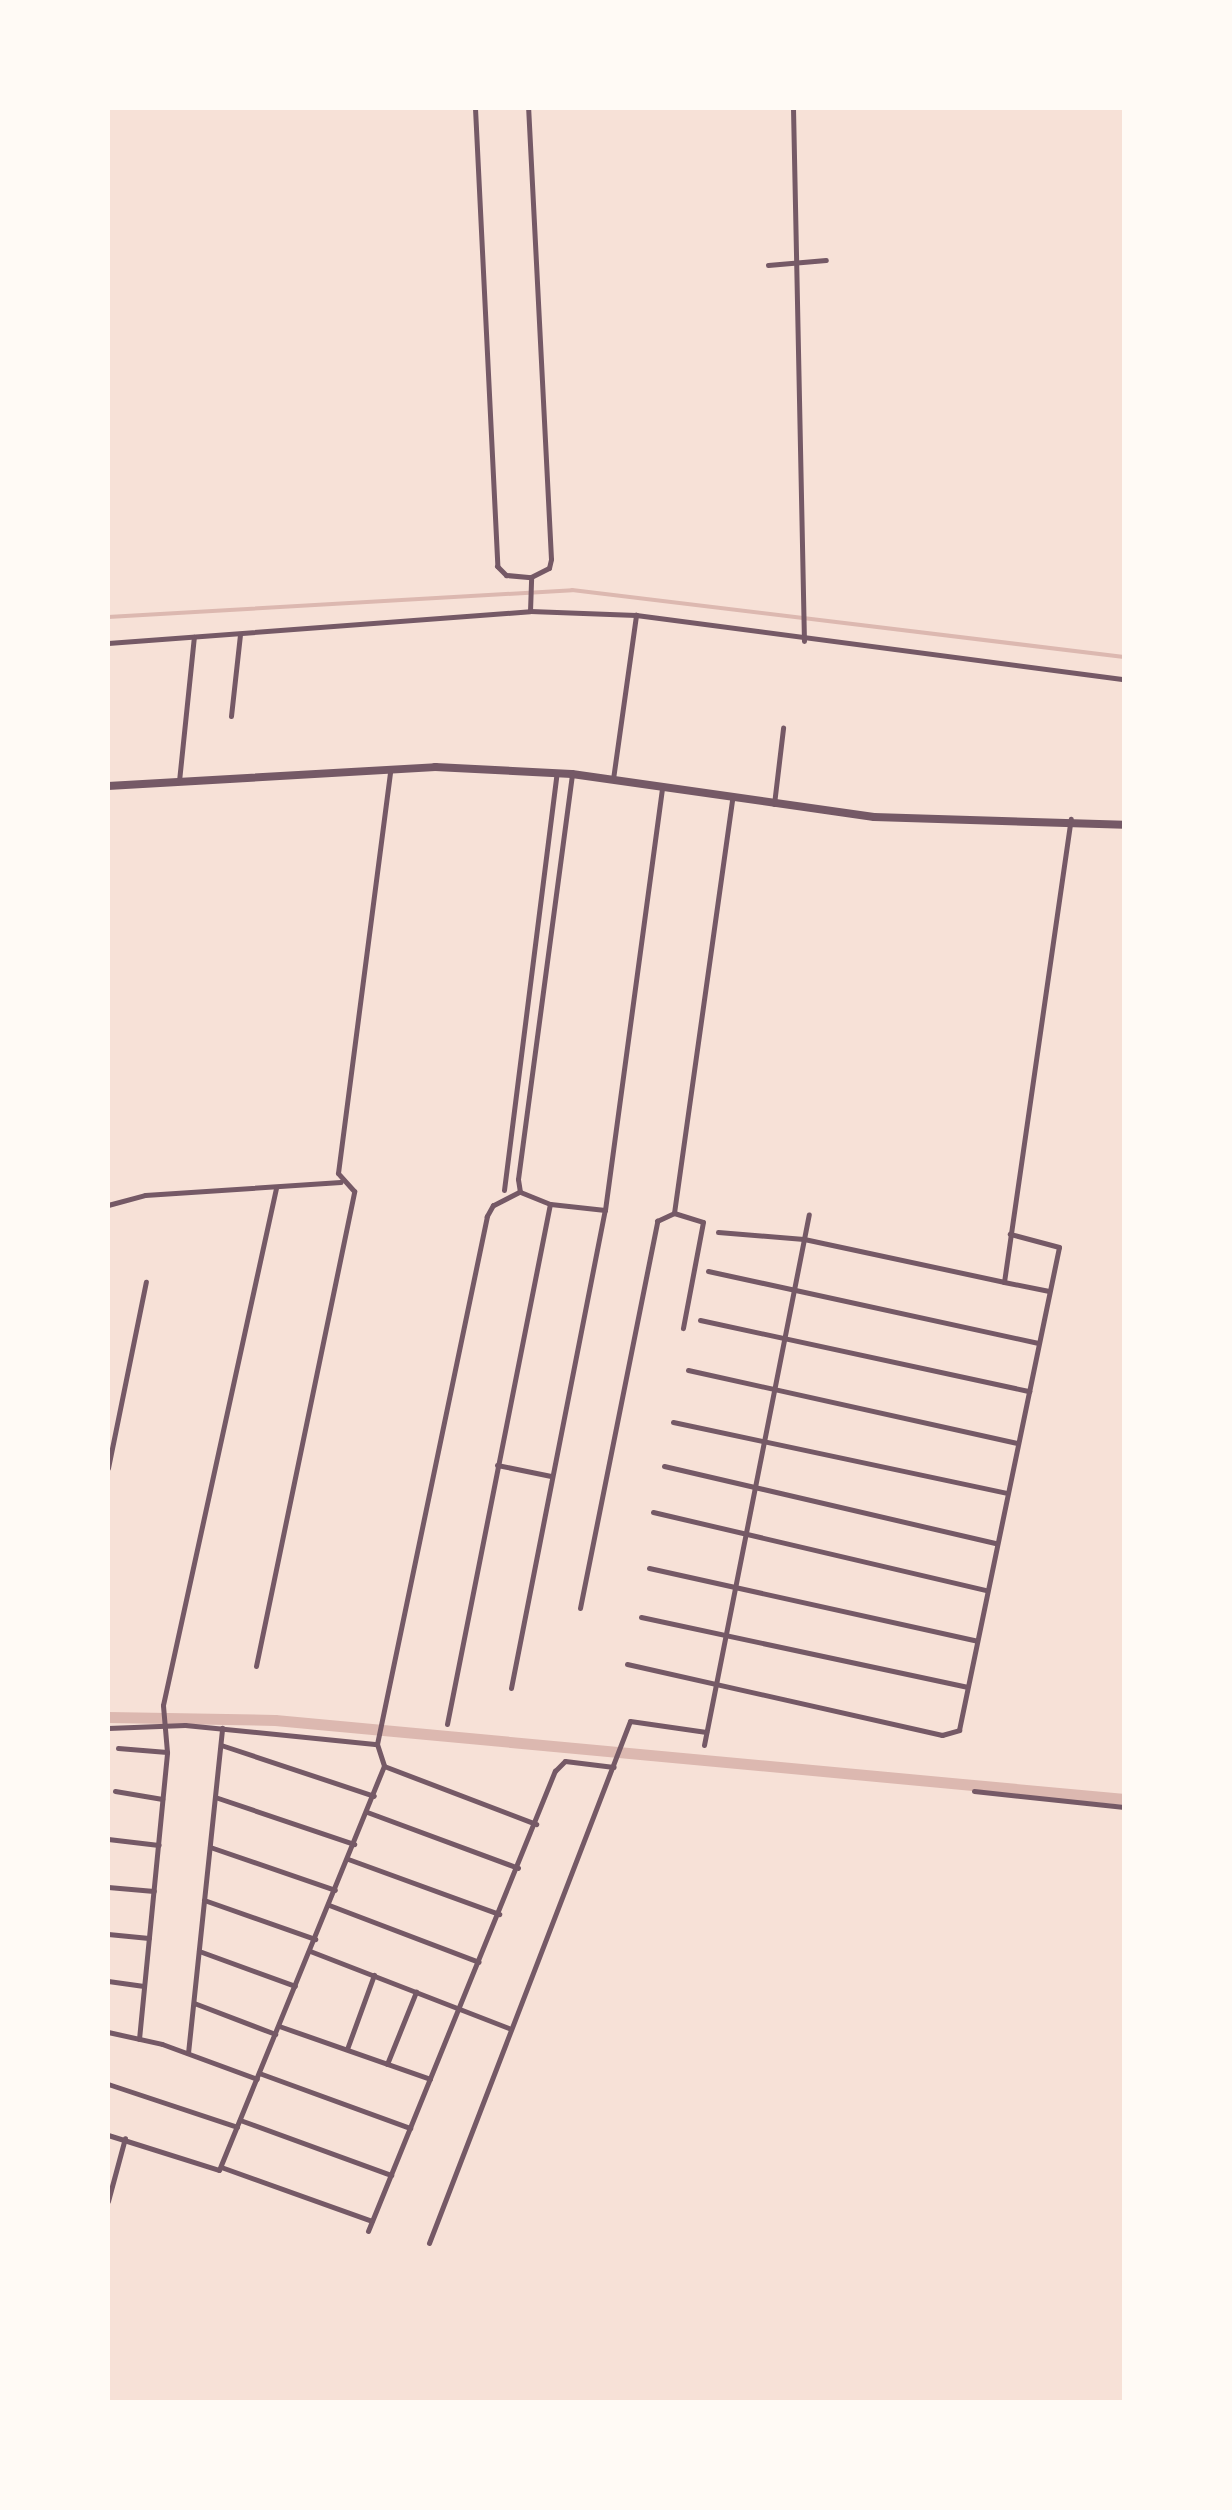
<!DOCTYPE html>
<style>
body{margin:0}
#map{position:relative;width:1232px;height:2510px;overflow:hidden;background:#f7e1d7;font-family:"Fira Sans Condensed",sans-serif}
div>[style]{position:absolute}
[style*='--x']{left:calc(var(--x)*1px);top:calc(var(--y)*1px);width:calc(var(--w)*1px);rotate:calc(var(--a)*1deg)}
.stream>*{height:4px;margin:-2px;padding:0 2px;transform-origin:2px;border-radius:2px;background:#dcb8b0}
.canal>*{height:11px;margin:-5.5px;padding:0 5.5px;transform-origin:5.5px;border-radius:5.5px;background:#dcb8b0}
.minor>*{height:5px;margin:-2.5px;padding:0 2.5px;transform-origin:2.5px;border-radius:2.5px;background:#755966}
.tertiary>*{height:8px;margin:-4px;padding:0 4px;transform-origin:4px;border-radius:4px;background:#755966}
span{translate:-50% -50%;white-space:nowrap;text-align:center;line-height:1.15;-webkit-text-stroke:10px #fffaf5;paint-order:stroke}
.frame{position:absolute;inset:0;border:110px solid #fffaf5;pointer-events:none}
</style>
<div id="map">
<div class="stream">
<i style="--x:108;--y:617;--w:465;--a:-3.3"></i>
<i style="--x:572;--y:590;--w:556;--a:6.92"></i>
</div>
<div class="canal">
<i style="--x:108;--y:1717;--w:167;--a:1"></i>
<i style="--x:275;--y:1720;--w:853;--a:5.32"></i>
</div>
<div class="minor">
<i style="--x:475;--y:108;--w:459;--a:87.2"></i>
<i style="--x:497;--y:566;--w:13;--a:45"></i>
<i style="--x:506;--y:575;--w:25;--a:5"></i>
<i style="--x:531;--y:577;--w:20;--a:-27"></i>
<i style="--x:549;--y:568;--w:9;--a:-77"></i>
<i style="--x:551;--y:559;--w:452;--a:-92.9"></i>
<i style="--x:793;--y:108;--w:533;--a:88.82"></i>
<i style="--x:768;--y:265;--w:58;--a:-4.9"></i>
<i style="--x:530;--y:611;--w:34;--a:-88"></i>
<i style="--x:108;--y:643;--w:423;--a:-4.3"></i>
<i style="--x:530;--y:611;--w:106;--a:2.2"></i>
<i style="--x:636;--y:615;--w:492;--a:7.5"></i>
<i style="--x:231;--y:716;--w:81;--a:-83.7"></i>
<i style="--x:613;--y:779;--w:166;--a:-82"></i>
<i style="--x:179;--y:781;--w:145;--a:-84.1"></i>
<i style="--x:774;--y:804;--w:77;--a:-83.2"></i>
<i style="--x:504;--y:1190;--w:420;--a:-82.8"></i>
<i style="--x:519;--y:1192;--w:29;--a:153"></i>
<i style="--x:493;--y:1205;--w:13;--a:119"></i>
<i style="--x:487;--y:1216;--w:539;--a:101.77"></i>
<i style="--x:377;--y:1744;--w:23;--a:72"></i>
<i style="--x:384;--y:1766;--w:163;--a:20.9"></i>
<i style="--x:108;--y:1205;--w:38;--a:-15"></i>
<i style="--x:145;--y:1195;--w:196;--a:-3.8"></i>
<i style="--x:605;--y:1210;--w:427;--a:-82.3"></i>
<i style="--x:674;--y:1213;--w:419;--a:-82"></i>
<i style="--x:718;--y:1232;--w:86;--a:4.7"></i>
<i style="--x:804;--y:1239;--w:25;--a:-79"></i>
<i style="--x:708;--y:1271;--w:338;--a:12.3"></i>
<i style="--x:1049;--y:1291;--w:46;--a:-168.7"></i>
<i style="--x:1004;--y:1282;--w:468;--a:-81.8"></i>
<i style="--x:700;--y:1320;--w:337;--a:12.2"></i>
<i style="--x:688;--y:1370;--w:337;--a:12.5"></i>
<i style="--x:673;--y:1422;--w:341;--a:12"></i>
<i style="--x:497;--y:1465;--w:55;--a:11.5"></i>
<i style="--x:664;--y:1466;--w:341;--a:13.1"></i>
<i style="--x:108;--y:1468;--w:190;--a:-78.5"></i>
<i style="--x:653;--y:1512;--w:342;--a:13.2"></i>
<i style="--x:649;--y:1568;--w:336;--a:12.5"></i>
<i style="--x:580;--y:1608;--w:395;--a:-78.7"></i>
<i style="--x:657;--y:1221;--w:19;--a:-25"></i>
<i style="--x:674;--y:1213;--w:30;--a:17"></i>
<i style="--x:703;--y:1222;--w:108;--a:100.7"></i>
<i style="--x:641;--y:1617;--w:333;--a:12.1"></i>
<i style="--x:627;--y:1664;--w:323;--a:12.7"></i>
<i style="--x:942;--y:1735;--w:18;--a:-16"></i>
<i style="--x:959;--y:1730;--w:493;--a:-78.3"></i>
<i style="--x:1059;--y:1247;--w:51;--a:-165.1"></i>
<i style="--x:256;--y:1666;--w:485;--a:-78.3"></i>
<i style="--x:354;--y:1191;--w:24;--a:-132"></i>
<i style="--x:338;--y:1173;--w:405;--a:-82.6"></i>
<i style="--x:511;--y:1688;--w:487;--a:-78.9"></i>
<i style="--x:605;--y:1210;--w:55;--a:-173.8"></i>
<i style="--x:550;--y:1204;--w:32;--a:-158"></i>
<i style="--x:520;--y:1192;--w:13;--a:-99"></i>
<i style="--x:518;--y:1179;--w:409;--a:-82.4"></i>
<i style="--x:447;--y:1724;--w:530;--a:-78.8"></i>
<i style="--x:108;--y:1728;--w:77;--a:-2.2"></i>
<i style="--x:185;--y:1725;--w:193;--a:5.7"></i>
<i style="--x:221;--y:1745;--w:161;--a:18.4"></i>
<i style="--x:704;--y:1745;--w:516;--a:-78.82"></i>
<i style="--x:804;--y:1239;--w:205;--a:12.1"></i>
<i style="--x:118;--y:1748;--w:49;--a:4.7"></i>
<i style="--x:115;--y:1791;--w:48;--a:9.7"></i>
<i style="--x:974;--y:1791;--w:151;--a:6.1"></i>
<i style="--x:215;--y:1797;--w:147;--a:18.7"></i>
<i style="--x:367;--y:1812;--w:161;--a:20.3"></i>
<i style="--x:108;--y:1839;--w:51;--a:6.7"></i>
<i style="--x:210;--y:1847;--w:132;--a:19"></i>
<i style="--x:348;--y:1859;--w:161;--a:20"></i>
<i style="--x:108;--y:1887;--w:46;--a:5"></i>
<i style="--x:204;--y:1900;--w:118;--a:19.4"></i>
<i style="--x:329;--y:1905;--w:160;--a:20.8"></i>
<i style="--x:108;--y:1934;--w:41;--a:5.6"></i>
<i style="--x:199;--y:1951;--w:102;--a:20"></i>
<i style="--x:310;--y:1951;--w:213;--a:21.2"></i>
<i style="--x:108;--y:1981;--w:36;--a:8"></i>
<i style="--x:194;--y:2003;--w:87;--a:20.9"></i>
<i style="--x:279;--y:2026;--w:160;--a:19.3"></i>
<i style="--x:108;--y:2032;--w:55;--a:12.5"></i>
<i style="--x:162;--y:2044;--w:101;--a:20.2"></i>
<i style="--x:139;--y:2039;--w:288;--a:-84.4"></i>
<i style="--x:167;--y:1752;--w:47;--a:-94.9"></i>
<i style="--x:163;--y:1705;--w:529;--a:-77.67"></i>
<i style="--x:347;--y:2049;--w:79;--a:-70"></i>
<i style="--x:188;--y:2053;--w:327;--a:-84"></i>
<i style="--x:387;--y:2064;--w:78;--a:-68.1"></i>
<i style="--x:259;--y:2073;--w:161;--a:20"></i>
<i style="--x:108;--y:2084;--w:136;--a:18.4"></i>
<i style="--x:240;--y:2120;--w:161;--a:20"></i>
<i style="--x:108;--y:2135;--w:116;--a:17.5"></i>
<i style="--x:219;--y:2170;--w:436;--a:-67.8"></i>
<i style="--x:221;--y:2167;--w:160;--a:19.7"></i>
<i style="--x:108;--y:2201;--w:65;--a:-74.9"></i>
<i style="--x:368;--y:2231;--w:497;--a:-67.9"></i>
<i style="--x:555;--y:1771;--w:14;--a:-45"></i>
<i style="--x:565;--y:1761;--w:49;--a:7"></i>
<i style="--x:429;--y:2243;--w:559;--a:-68.94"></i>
<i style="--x:630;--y:1721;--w:77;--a:8.2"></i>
</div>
<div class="tertiary">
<i style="--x:108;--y:786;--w:328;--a:-3.3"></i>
<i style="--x:435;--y:767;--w:137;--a:2.9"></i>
<i style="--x:572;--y:774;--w:305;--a:8.1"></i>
<i style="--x:874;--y:817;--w:250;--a:1.8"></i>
</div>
<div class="frame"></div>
</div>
